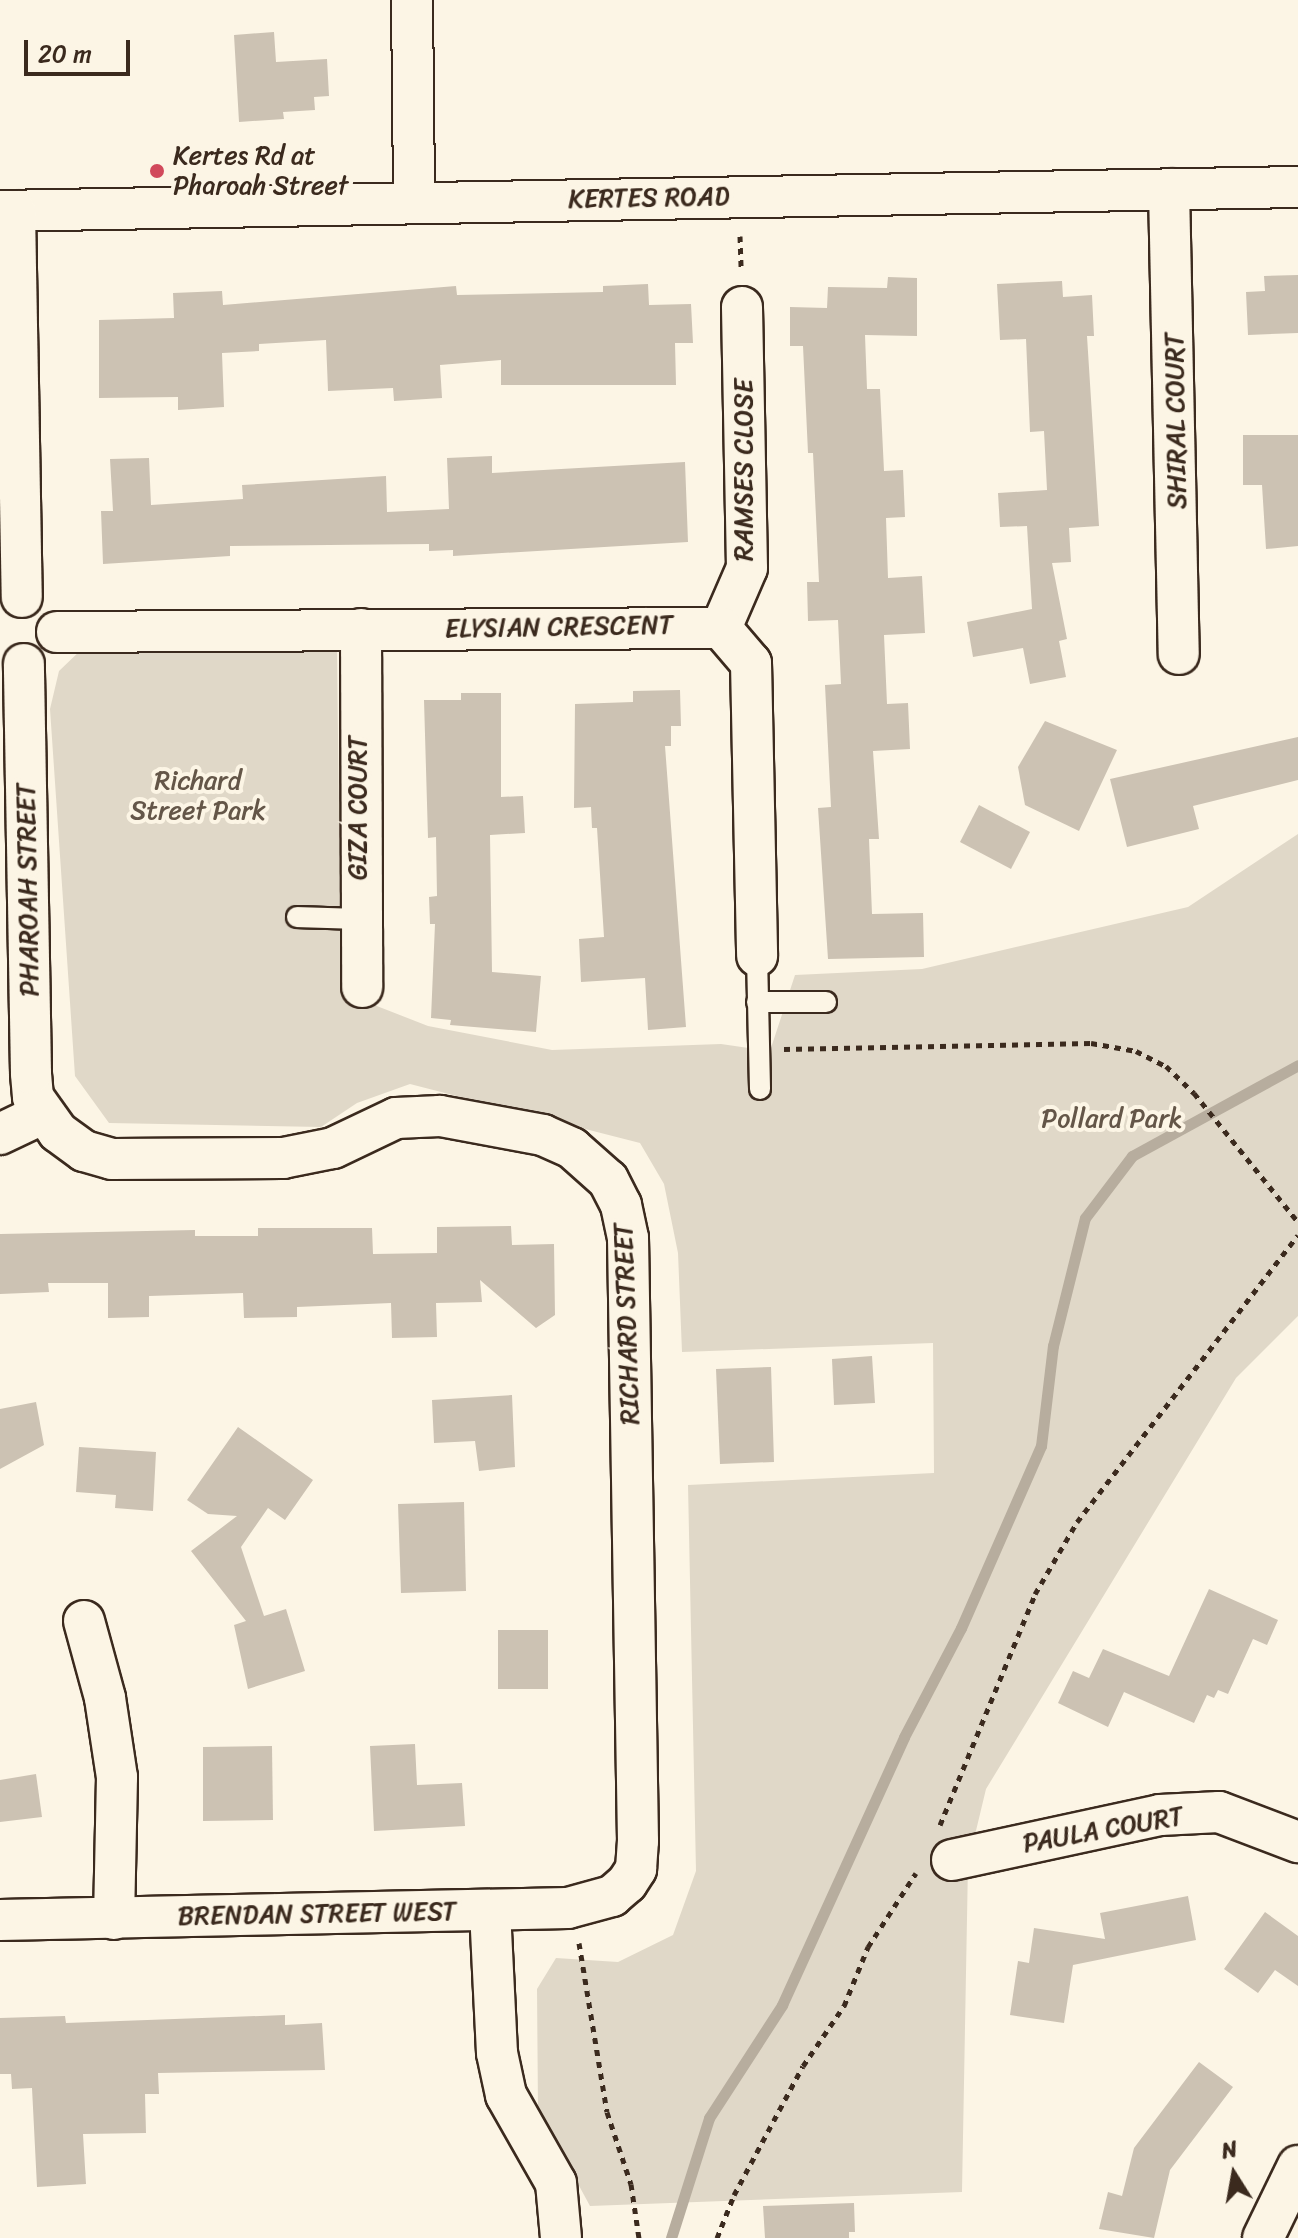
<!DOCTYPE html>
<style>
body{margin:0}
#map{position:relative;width:1298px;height:2238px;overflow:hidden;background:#fcf5e5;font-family:Sriracha,sans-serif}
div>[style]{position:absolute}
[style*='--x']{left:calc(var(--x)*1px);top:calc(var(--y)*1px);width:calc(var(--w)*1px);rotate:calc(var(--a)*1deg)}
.green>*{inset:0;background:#e0d8c8}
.stream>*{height:11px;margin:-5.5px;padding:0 5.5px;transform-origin:5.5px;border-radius:5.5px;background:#b7ad9e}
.building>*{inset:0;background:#ccc2b3}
.path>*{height:5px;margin-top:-2.5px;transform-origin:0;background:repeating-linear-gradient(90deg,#3b2a1e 0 6px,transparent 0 12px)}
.roads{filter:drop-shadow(2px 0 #3b2a1e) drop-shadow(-2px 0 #3b2a1e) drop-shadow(0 2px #3b2a1e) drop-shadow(0 -2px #3b2a1e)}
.lane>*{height:20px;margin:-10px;padding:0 10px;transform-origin:10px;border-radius:10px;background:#fcf5e5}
.street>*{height:40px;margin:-20px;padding:0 20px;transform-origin:20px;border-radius:20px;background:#fcf5e5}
.dots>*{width:22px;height:22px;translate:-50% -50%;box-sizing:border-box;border:4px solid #fcf5e5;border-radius:50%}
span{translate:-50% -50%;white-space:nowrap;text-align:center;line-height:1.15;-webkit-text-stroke:8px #fcf5e5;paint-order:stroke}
.poi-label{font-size:26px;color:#3b2a1e}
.left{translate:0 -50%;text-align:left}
.street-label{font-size:26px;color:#3b2a1e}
.park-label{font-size:26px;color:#645648}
.north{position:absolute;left:1194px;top:2134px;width:80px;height:80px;-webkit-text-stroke:6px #fcf5e5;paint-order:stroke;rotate:349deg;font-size:22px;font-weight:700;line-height:32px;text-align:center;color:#3b2a1e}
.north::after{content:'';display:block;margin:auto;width:28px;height:36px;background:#3b2a1e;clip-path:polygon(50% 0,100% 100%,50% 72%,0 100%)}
.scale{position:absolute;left:24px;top:40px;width:106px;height:36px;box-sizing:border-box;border:4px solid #3b2a1e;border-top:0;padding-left:10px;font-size:24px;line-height:28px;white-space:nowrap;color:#3b2a1e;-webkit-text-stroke:6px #fcf5e5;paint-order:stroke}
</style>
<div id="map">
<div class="green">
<i style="clip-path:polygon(83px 648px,337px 650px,341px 992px,428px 1026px,552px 1050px,721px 1044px,770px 1051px,795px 975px,922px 969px,1188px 907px,1298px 834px,1298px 1316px,1236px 1378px,986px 1789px,968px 1864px,962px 2192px,590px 2206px,538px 2110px,537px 1989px,556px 1958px,618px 1962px,673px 1935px,696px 1871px,688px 1485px,934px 1473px,933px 1343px,682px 1352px,678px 1253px,664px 1184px,640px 1143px,410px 1084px,357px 1103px,321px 1127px,109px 1123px,75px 1076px,50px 709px,59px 671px)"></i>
</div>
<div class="stream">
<i style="--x:671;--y:2238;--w:126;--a:-72.4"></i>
<i style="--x:709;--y:2118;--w:135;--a:-57.1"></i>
<i style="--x:782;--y:2005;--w:294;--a:-65.5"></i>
<i style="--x:904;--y:1737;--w:123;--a:-62.4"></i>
<i style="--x:961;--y:1628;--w:199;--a:-66.3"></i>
<i style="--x:1041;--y:1446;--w:101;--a:-83.2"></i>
<i style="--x:1053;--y:1346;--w:132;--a:-76"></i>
<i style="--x:1085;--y:1218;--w:78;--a:-52.8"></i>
<i style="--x:1132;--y:1156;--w:189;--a:-28.7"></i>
</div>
<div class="building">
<i style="clip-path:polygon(274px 32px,276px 62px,327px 59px,329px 96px,314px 97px,315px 110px,283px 112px,284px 119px,239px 122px,234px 35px)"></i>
<i style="clip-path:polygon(1298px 275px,1298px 333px,1248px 335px,1246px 292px,1265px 291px,1264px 276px)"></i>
<i style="clip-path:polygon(888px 277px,917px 278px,917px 336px,865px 335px,867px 389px,880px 389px,884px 471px,903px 470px,905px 517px,886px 518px,888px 578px,922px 576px,925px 633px,884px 635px,887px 704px,908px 703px,910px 749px,873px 751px,879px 839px,869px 839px,872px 914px,923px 913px,924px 957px,828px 959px,818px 808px,831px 807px,825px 685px,841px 684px,838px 620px,808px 621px,807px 582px,819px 582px,813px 453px,808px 453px,803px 346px,790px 346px,790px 307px,827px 308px,828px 287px,887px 288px)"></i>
<i style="clip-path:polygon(1062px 281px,1063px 297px,1092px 295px,1094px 336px,1087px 336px,1099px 526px,1069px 528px,1071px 562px,1052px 563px,1067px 639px,1059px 641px,1066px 677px,1030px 684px,1023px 648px,973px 657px,967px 622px,1032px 609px,1027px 526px,1000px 527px,998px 493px,1047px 490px,1044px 431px,1030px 432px,1026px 339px,1000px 340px,997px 284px)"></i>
<i style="clip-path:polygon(648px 284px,649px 305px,691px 304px,693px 343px,675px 343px,676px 385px,501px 385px,501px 360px,440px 365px,442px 398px,394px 401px,393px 388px,328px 391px,326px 340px,259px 344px,259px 351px,222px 353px,224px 407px,178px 410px,178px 397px,99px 398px,99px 320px,174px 318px,173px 293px,222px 291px,223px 305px,456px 286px,457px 295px,603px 292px,603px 286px)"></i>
<i style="clip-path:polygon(1243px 435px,1298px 435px,1298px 546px,1266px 549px,1262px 485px,1243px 485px)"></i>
<i style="clip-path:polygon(492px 456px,492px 473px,685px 462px,688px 542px,453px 556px,453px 550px,429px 551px,429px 544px,230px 546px,230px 556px,103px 564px,101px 511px,113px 511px,110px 459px,149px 458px,151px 505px,243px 499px,242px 485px,386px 476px,387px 512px,449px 509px,447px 458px)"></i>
<i style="clip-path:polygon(680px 690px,681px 726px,671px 726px,671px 746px,665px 746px,686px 1027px,648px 1030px,645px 978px,581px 982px,579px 939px,604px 937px,597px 828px,592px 828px,591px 807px,574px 808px,575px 704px,633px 702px,633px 691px)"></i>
<i style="clip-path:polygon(461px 693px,501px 693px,501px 797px,523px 796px,525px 833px,490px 835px,492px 972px,541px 976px,536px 1032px,450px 1025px,451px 1020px,431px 1018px,435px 924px,430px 924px,429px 897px,437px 896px,436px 837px,428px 838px,424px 700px,461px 700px)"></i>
<i style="clip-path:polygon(1045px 721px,1117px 750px,1079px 831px,1025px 805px,1018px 767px)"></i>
<i style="clip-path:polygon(1298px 737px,1298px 780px,1193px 806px,1199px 829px,1127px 847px,1110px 779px)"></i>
<i style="clip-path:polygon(979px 805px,1030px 832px,1011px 869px,960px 842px)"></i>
<i style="clip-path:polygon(511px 1226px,512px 1245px,554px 1244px,555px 1315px,536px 1328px,480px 1280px,482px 1302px,436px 1303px,437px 1337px,392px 1338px,391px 1303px,297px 1307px,297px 1317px,244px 1318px,243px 1293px,149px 1296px,149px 1317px,108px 1318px,108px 1283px,48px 1283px,49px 1292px,0 1294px,0 1234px,195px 1230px,195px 1236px,258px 1236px,258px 1228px,372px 1228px,373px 1254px,437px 1253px,437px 1227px)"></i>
<i style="clip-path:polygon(872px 1356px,875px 1403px,834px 1405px,832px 1359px)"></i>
<i style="clip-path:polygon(771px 1367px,774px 1462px,720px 1464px,716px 1369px)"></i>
<i style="clip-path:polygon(512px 1395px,515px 1467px,479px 1471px,475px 1441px,434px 1443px,432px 1400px)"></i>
<i style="clip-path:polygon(36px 1402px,44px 1445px,0 1469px,0 1409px)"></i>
<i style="clip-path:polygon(238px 1427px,313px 1480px,285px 1520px,268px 1508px,241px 1547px,264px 1616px,286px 1609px,305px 1671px,248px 1689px,234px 1625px,246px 1621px,191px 1551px,237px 1516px,208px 1514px,187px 1500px)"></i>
<i style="clip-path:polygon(79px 1447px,156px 1452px,153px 1511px,115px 1508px,116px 1495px,76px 1492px)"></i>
<i style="clip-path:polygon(464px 1502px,466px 1591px,401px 1593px,398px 1504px)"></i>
<i style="clip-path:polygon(1209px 1589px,1278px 1620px,1267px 1645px,1253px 1639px,1228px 1694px,1218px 1690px,1214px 1698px,1207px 1695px,1194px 1723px,1124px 1692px,1108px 1727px,1058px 1703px,1073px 1671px,1089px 1678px,1103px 1649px,1169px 1676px)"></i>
<i style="clip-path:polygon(498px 1630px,548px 1630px,548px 1689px,498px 1689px)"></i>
<i style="clip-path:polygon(415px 1744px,417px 1785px,462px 1783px,465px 1826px,374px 1831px,370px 1746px)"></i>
<i style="clip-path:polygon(272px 1746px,273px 1820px,203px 1821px,203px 1747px)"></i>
<i style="clip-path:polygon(36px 1774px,42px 1817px,0 1822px,0 1780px)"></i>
<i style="clip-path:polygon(1188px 1896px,1196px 1940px,1073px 1965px,1064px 2023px,1010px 2015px,1018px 1961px,1029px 1963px,1034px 1928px,1105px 1939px,1100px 1913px)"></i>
<i style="clip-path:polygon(1265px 1912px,1298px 1936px,1298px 1986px,1275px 1970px,1258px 1993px,1224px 1969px)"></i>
<i style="clip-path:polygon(285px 2015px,285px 2025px,322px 2023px,325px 2070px,158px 2073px,159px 2094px,145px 2094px,146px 2133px,83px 2134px,86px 2184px,37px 2187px,32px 2088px,12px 2089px,11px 2074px,0 2074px,0 2018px,65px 2016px,66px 2023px)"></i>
<i style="clip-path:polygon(1199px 2062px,1233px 2087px,1170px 2170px,1154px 2238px,1099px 2229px,1108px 2192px,1122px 2196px,1134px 2148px)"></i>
<i style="clip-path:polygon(854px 2203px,855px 2232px,849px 2232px,849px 2238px,765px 2238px,763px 2206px)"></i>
</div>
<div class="path">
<i style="--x:740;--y:236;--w:34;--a:88"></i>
<i style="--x:784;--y:1049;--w:307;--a:-1.1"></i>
<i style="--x:1091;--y:1043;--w:46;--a:10.1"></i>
<i style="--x:1136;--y:1051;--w:34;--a:27"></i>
<i style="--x:1166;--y:1066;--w:39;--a:44"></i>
<i style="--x:1194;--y:1093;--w:166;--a:51.1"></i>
<i style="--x:940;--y:1825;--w:250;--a:-67.6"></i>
<i style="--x:1035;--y:1594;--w:83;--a:-59.7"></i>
<i style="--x:1077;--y:1522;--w:362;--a:-52.4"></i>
<i style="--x:579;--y:1943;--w:171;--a:80.6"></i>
<i style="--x:607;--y:2112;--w:76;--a:71.6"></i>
<i style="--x:631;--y:2184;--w:55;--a:81.6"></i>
<i style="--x:717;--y:2238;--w:46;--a:-68.4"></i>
<i style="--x:734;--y:2195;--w:146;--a:-61.9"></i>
<i style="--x:803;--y:2066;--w:73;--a:-55.7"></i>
<i style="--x:844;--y:2006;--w:64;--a:-67.9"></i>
<i style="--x:868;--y:1947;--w:88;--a:-57"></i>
</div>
<div class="roads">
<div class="lane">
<i style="--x:297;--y:917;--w:61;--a:1.9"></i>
<i style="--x:757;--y:956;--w:133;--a:88.7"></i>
<i style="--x:757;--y:1002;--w:69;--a:0"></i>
</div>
<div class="street">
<i style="--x:412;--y:0;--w:203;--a:89.4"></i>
<i style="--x:1169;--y:189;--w:465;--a:88.8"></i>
<i style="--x:0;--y:211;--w:1298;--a:-1.06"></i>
<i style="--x:15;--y:211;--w:386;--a:89"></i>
<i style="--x:721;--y:628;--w:65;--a:-66.6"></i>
<i style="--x:747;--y:568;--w:261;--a:-91.1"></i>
<i style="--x:361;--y:629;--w:358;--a:89.8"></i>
<i style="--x:57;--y:632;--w:664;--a:-0.35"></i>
<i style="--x:721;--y:628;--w:46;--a:49.4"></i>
<i style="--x:751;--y:663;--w:293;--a:88.8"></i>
<i style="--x:0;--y:1134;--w:47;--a:-25.5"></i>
<i style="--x:84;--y:1621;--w:80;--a:74.7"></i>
<i style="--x:105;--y:1698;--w:80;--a:81.4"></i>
<i style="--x:117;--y:1777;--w:142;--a:91.2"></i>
<i style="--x:952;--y:1860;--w:213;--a:-12.2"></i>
<i style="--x:1160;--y:1815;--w:59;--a:-2.9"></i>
<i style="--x:1219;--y:1812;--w:85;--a:20.8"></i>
<i style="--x:490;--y:1910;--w:143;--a:87.2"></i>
<i style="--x:497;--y:2053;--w:43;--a:77.9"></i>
<i style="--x:506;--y:2095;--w:101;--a:60.4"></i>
<i style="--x:556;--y:2183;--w:55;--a:84.8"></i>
<i style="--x:0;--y:1920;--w:568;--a:-1.21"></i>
<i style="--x:568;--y:1908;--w:46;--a:-15.3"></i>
<i style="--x:612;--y:1896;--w:20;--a:-41"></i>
<i style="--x:627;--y:1883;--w:17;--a:-57"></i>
<i style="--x:636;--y:1869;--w:28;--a:-86"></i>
<i style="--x:638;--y:1841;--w:603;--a:-90.95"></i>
<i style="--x:628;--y:1238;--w:34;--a:-102"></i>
<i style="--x:621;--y:1205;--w:28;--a:-117"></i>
<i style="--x:608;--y:1180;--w:48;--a:-138.4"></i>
<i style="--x:572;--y:1148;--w:32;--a:-156"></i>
<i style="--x:543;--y:1135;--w:105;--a:-169.5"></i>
<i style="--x:440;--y:1116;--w:44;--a:177.4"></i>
<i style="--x:396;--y:1118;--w:70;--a:154.5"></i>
<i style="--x:333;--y:1148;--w:51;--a:168.7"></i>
<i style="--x:283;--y:1158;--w:171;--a:179.7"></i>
<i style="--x:112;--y:1159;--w:29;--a:-164"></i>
<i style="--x:84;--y:1151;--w:32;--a:-144"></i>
<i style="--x:58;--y:1132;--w:43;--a:-125.5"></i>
<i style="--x:33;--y:1097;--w:24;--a:-95"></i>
<i style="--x:31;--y:1073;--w:409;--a:-91"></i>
<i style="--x:1263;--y:2238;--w:80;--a:-64.1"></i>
</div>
</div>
<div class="dots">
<i style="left:157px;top:171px;background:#d1495b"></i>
</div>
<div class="poi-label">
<span class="left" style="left:173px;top:171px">Kertes Rd at<br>Pharoah Street</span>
</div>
<div class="street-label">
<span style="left:649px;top:198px;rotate:-1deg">KERTES ROAD</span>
<span style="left:1176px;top:421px;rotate:-91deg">SHIRAL COURT</span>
<span style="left:744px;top:470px;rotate:-90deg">RAMSES CLOSE</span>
<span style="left:559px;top:627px;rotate:-1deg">ELYSIAN CRESCENT</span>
<span style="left:358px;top:808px;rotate:-90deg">GIZA COURT</span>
<span style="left:28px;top:890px;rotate:-91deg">PHAROAH STREET</span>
<span style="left:627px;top:1324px;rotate:-92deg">RICHARD STREET</span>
<span style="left:1103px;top:1830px;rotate:-10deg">PAULA COURT</span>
<span style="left:317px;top:1914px;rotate:-1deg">BRENDAN STREET WEST</span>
</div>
<div class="park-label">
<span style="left:198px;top:796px">Richard<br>Street Park</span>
<span style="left:1112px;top:1119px">Pollard Park</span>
</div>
<div class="north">N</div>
<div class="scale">20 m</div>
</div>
